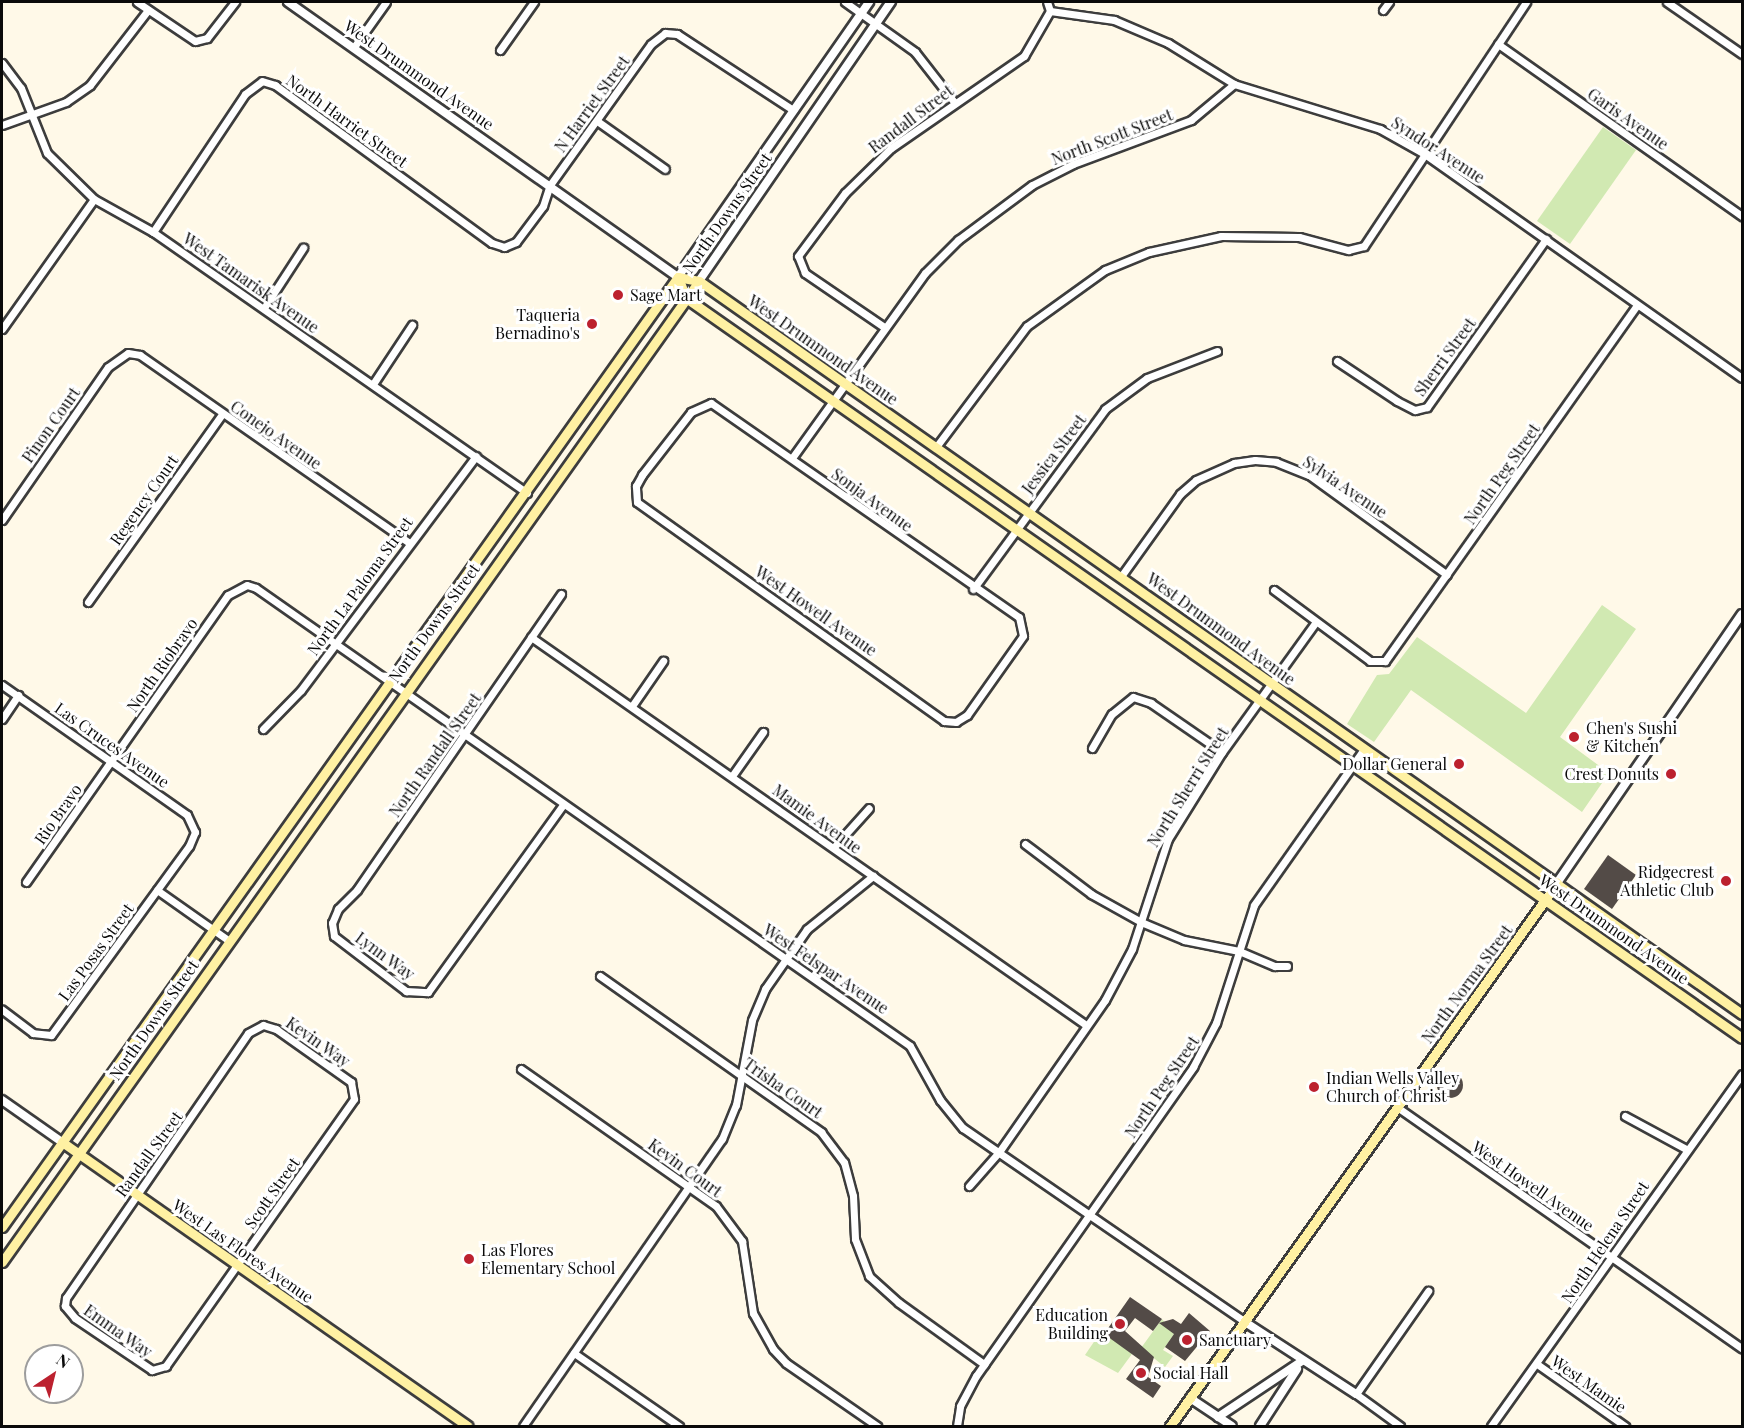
<!DOCTYPE html>
<style>
body{margin:0}
#map{position:relative;width:1744px;height:1428px;overflow:hidden;background:#fff9e8;font-family:"Playfair Display",serif}
div>[style]{position:absolute}
[style*='--x']{left:calc(var(--x)*1px);top:calc(var(--y)*1px);width:calc(var(--w)*1px);rotate:calc(var(--a)*1deg)}
.green>*{inset:0;background:#d1e9b2}
.building>*{inset:0;background:#534b47}
.round{border-radius:50%}
.roads{filter:drop-shadow(2px 0 #3d3d3d) drop-shadow(-2px 0 #3d3d3d) drop-shadow(0 2px #3d3d3d) drop-shadow(0 -2px #3d3d3d)}
.minor>*{height:7px;margin:-3.5px;padding:0 3.5px;transform-origin:3.5px;border-radius:3.5px;background:#fff}
.tertiary>*{height:8px;margin:-4px;padding:0 4px;transform-origin:4px;border-radius:4px;background:#fff}
.secondary>*{height:9px;margin:-4.5px;padding:0 4.5px;transform-origin:4.5px;border-radius:4.5px;background:#fff1a3}
.dots>*{width:16px;height:16px;translate:-50% -50%;box-sizing:border-box;border:3px solid #fff;border-radius:50%}
span{translate:-50% -50%;white-space:nowrap;text-align:center;line-height:1.15;-webkit-text-stroke:6px #fff;paint-order:stroke}
.street-label{font-size:16px;color:#0a0a0a}
.poi-label{font-size:16px;color:#0a0a0a}
.left{translate:0 -50%;text-align:left}
.right{translate:-100% -50%;text-align:right}
.frame{position:absolute;inset:0;border:3px solid #0a0a0a;pointer-events:none}
.north{position:absolute;left:24px;top:1344px;width:60px;height:60px;box-sizing:border-box;background:#fff;border:2px solid #9d9d9d;border-radius:50%;rotate:35deg;font-size:16px;font-weight:700;line-height:24px;text-align:center;color:#0a0a0a}
.north::after{content:'';display:block;margin:auto;width:21px;height:27px;background:#bc212f;clip-path:polygon(50% 0,100% 100%,50% 72%,0 100%)}
</style>
<div id="map">
<div class="green">
<i style="clip-path:polygon(1603px 127px,1636px 150px,1570px 244px,1537px 221px)"></i>
<i style="clip-path:polygon(1602px 605px,1636px 629px,1560px 737px,1609px 773px,1582px 812px,1411px 690px,1374px 742px,1347px 724px,1377px 675px,1389px 674px,1417px 637px,1526px 713px)"></i>
<i style="clip-path:polygon(1162px 1319px,1174px 1334px,1163px 1350px,1173px 1356px,1165px 1367px,1141px 1348px)"></i>
<i style="clip-path:polygon(1102px 1330px,1132px 1354px,1118px 1373px,1085px 1355px)"></i>
</div>
<div class="building">
<i style="clip-path:polygon(1608px 855px,1636px 875px,1612px 909px,1584px 889px)"></i>
<i class="round" style="left:1437px;top:1072px;width:26px;height:26px"></i>
<i style="clip-path:polygon(1130px 1297px,1162px 1319px,1159px 1323px,1173px 1319px,1181px 1324px,1189px 1313px,1210px 1331px,1185px 1361px,1165px 1347px,1174px 1334px,1159px 1323px,1153px 1331px,1135px 1318px,1125px 1331px,1154px 1357px,1148px 1377px,1161px 1386px,1153px 1398px,1126px 1379px,1140px 1360px,1104px 1334px)"></i>
</div>
<div class="roads">
<div class="minor">
<i style="--x:137;--y:2;--w:70;--a:33.9"></i>
<i style="--x:195;--y:41;--w:12;--a:-14"></i>
<i style="--x:207;--y:38;--w:46;--a:-52.1"></i>
<i style="--x:845;--y:2;--w:86;--a:35.5"></i>
<i style="--x:915;--y:52;--w:63;--a:52"></i>
<i style="--x:1667;--y:2;--w:91;--a:34.7"></i>
<i style="--x:1383;--y:10;--w:10;--a:-53"></i>
<i style="--x:1050;--y:11;--w:65;--a:8"></i>
<i style="--x:1114;--y:20;--w:59;--a:23.1"></i>
<i style="--x:1168;--y:43;--w:78;--a:31.8"></i>
<i style="--x:1234;--y:84;--w:153;--a:17.1"></i>
<i style="--x:1380;--y:129;--w:49;--a:29.2"></i>
<i style="--x:1423;--y:153;--w:390;--a:35.2"></i>
<i style="--x:1498;--y:44;--w:299;--a:35.2"></i>
<i style="--x:354;--y:47;--w:55;--a:-54.6"></i>
<i style="--x:500;--y:50;--w:59;--a:-54.7"></i>
<i style="--x:2;--y:63;--w:31;--a:53"></i>
<i style="--x:21;--y:88;--w:70;--a:68.2"></i>
<i style="--x:47;--y:153;--w:66;--a:44.4"></i>
<i style="--x:94;--y:199;--w:68;--a:29.2"></i>
<i style="--x:153;--y:232;--w:456;--a:34.9"></i>
<i style="--x:597;--y:121;--w:83;--a:35.2"></i>
<i style="--x:2;--y:125;--w:68;--a:-19.8"></i>
<i style="--x:66;--y:102;--w:29;--a:-35"></i>
<i style="--x:90;--y:85;--w:95;--a:-52.3"></i>
<i style="--x:153;--y:232;--w:166;--a:-56.3"></i>
<i style="--x:245;--y:94;--w:21;--a:-37"></i>
<i style="--x:262;--y:81;--w:14;--a:17"></i>
<i style="--x:275;--y:85;--w:268;--a:36.1"></i>
<i style="--x:492;--y:243;--w:13;--a:18"></i>
<i style="--x:504;--y:247;--w:13;--a:-23"></i>
<i style="--x:516;--y:242;--w:45;--a:-53.1"></i>
<i style="--x:543;--y:206;--w:22;--a:-72"></i>
<i style="--x:550;--y:185;--w:173;--a:-54.4"></i>
<i style="--x:651;--y:44;--w:18;--a:-38"></i>
<i style="--x:665;--y:33;--w:12;--a:5"></i>
<i style="--x:677;--y:34;--w:139;--a:33.2"></i>
<i style="--x:264;--y:308;--w:72;--a:-57"></i>
<i style="--x:884;--y:327;--w:96;--a:-145.6"></i>
<i style="--x:805;--y:273;--w:18;--a:-112"></i>
<i style="--x:798;--y:256;--w:79;--a:-53.3"></i>
<i style="--x:845;--y:193;--w:64;--a:-44.4"></i>
<i style="--x:891;--y:148;--w:162;--a:-34.7"></i>
<i style="--x:1024;--y:56;--w:52;--a:-60"></i>
<i style="--x:1050;--y:11;--w:9;--a:-108"></i>
<i style="--x:2;--y:329;--w:159;--a:-54.7"></i>
<i style="--x:1337;--y:361;--w:72;--a:33.7"></i>
<i style="--x:1397;--y:401;--w:20;--a:27"></i>
<i style="--x:1415;--y:410;--w:12;--a:-14"></i>
<i style="--x:1427;--y:407;--w:206;--a:-54.7"></i>
<i style="--x:373;--y:384;--w:71;--a:-56.5"></i>
<i style="--x:711;--y:403;--w:375;--a:34.8"></i>
<i style="--x:1019;--y:617;--w:19;--a:78"></i>
<i style="--x:1023;--y:636;--w:97;--a:125.3"></i>
<i style="--x:967;--y:715;--w:13;--a:148"></i>
<i style="--x:956;--y:722;--w:12;--a:-175"></i>
<i style="--x:944;--y:721;--w:377;--a:-144.5"></i>
<i style="--x:637;--y:502;--w:16;--a:-94"></i>
<i style="--x:636;--y:486;--w:13;--a:-61"></i>
<i style="--x:642;--y:475;--w:80;--a:-52.1"></i>
<i style="--x:691;--y:412;--w:22;--a:-24"></i>
<i style="--x:936;--y:447;--w:151;--a:-53.1"></i>
<i style="--x:1027;--y:326;--w:96;--a:-35.7"></i>
<i style="--x:1105;--y:270;--w:48;--a:-22.2"></i>
<i style="--x:1149;--y:252;--w:74;--a:-12.5"></i>
<i style="--x:1221;--y:236;--w:78;--a:0.7"></i>
<i style="--x:1299;--y:237;--w:51;--a:14.9"></i>
<i style="--x:1348;--y:250;--w:16;--a:-14"></i>
<i style="--x:1364;--y:246;--w:293;--a:-56.4"></i>
<i style="--x:792;--y:458;--w:228;--a:-54.3"></i>
<i style="--x:925;--y:273;--w:47;--a:-45"></i>
<i style="--x:958;--y:240;--w:92;--a:-36.6"></i>
<i style="--x:1032;--y:185;--w:46;--a:-27.1"></i>
<i style="--x:1073;--y:164;--w:126;--a:-20.4"></i>
<i style="--x:1191;--y:120;--w:56;--a:-39.9"></i>
<i style="--x:2;--y:520;--w:186;--a:-55.3"></i>
<i style="--x:108;--y:367;--w:24;--a:-35"></i>
<i style="--x:128;--y:353;--w:12;--a:9"></i>
<i style="--x:140;--y:355;--w:327;--a:34.9"></i>
<i style="--x:1122;--y:575;--w:100;--a:-54.4"></i>
<i style="--x:1180;--y:494;--w:21;--a:-41"></i>
<i style="--x:1196;--y:480;--w:42;--a:-24.1"></i>
<i style="--x:1234;--y:463;--w:21;--a:-8"></i>
<i style="--x:1255;--y:460;--w:21;--a:5"></i>
<i style="--x:1276;--y:462;--w:35;--a:22"></i>
<i style="--x:1309;--y:475;--w:170;--a:35.9"></i>
<i style="--x:973;--y:589;--w:223;--a:-53.7"></i>
<i style="--x:1105;--y:409;--w:52;--a:-36.4"></i>
<i style="--x:1147;--y:378;--w:75;--a:-21.1"></i>
<i style="--x:1274;--y:590;--w:119;--a:36.5"></i>
<i style="--x:1370;--y:661;--w:15;--a:0"></i>
<i style="--x:1385;--y:661;--w:436;--a:-54.7"></i>
<i style="--x:561;--y:594;--w:359;--a:124.6"></i>
<i style="--x:357;--y:890;--w:27;--a:135"></i>
<i style="--x:338;--y:909;--w:15;--a:113"></i>
<i style="--x:332;--y:923;--w:13;--a:81"></i>
<i style="--x:334;--y:936;--w:91;--a:37.4"></i>
<i style="--x:406;--y:991;--w:22;--a:3"></i>
<i style="--x:428;--y:992;--w:229;--a:-54.2"></i>
<i style="--x:88;--y:602;--w:231;--a:-54.5"></i>
<i style="--x:531;--y:637;--w:677;--a:34.96"></i>
<i style="--x:2;--y:685;--w:226;--a:35.1"></i>
<i style="--x:187;--y:815;--w:19;--a:65"></i>
<i style="--x:195;--y:832;--w:15;--a:113"></i>
<i style="--x:189;--y:846;--w:234;--a:126.1"></i>
<i style="--x:51;--y:1035;--w:18;--a:-174"></i>
<i style="--x:33;--y:1033;--w:39;--a:-143"></i>
<i style="--x:632;--y:706;--w:55;--a:-55.4"></i>
<i style="--x:2;--y:719;--w:29;--a:-56"></i>
<i style="--x:263;--y:729;--w:54;--a:-45.7"></i>
<i style="--x:301;--y:690;--w:292;--a:-53.2"></i>
<i style="--x:1092;--y:748;--w:39;--a:-60"></i>
<i style="--x:1112;--y:714;--w:27;--a:-39"></i>
<i style="--x:1133;--y:697;--w:19;--a:18"></i>
<i style="--x:1151;--y:703;--w:86;--a:34.6"></i>
<i style="--x:732;--y:776;--w:54;--a:-54.8"></i>
<i style="--x:1025;--y:844;--w:83;--a:37.1"></i>
<i style="--x:1091;--y:894;--w:57;--a:29.2"></i>
<i style="--x:1141;--y:922;--w:47;--a:22.7"></i>
<i style="--x:1184;--y:940;--w:56;--a:11.3"></i>
<i style="--x:1239;--y:951;--w:39;--a:23"></i>
<i style="--x:1275;--y:966;--w:12;--a:0"></i>
<i style="--x:834;--y:847;--w:52;--a:-48.1"></i>
<i style="--x:26;--y:882;--w:351;--a:-54.9"></i>
<i style="--x:228;--y:595;--w:21;--a:-28"></i>
<i style="--x:247;--y:585;--w:9;--a:18"></i>
<i style="--x:256;--y:588;--w:798;--a:35"></i>
<i style="--x:910;--y:1046;--w:62;--a:60.9"></i>
<i style="--x:940;--y:1100;--w:36;--a:51"></i>
<i style="--x:963;--y:1128;--w:342;--a:34.5"></i>
<i style="--x:157;--y:890;--w:87;--a:35.2"></i>
<i style="--x:600;--y:976;--w:271;--a:35.2"></i>
<i style="--x:821;--y:1132;--w:38;--a:53"></i>
<i style="--x:844;--y:1162;--w:35;--a:75"></i>
<i style="--x:853;--y:1196;--w:43;--a:87.3"></i>
<i style="--x:855;--y:1239;--w:40;--a:69"></i>
<i style="--x:869;--y:1276;--w:40;--a:42"></i>
<i style="--x:899;--y:1303;--w:105;--a:35.7"></i>
<i style="--x:263;--y:1025;--w:14;--a:17"></i>
<i style="--x:276;--y:1029;--w:92;--a:35.2"></i>
<i style="--x:351;--y:1082;--w:17;--a:80"></i>
<i style="--x:354;--y:1099;--w:327;--a:125.2"></i>
<i style="--x:166;--y:1366;--w:15;--a:164"></i>
<i style="--x:152;--y:1370;--w:93;--a:-146"></i>
<i style="--x:75;--y:1318;--w:16;--a:-130"></i>
<i style="--x:65;--y:1306;--w:8;--a:-83"></i>
<i style="--x:66;--y:1298;--w:321;--a:-55.5"></i>
<i style="--x:248;--y:1033;--w:17;--a:-28"></i>
<i style="--x:521;--y:1069;--w:238;--a:35.1"></i>
<i style="--x:716;--y:1206;--w:44;--a:53.4"></i>
<i style="--x:742;--y:1241;--w:73;--a:81.3"></i>
<i style="--x:753;--y:1313;--w:41;--a:60.9"></i>
<i style="--x:773;--y:1349;--w:19;--a:47"></i>
<i style="--x:786;--y:1363;--w:111;--a:34.7"></i>
<i style="--x:1397;--y:1107;--w:421;--a:35"></i>
<i style="--x:1625;--y:1116;--w:69;--a:28.4"></i>
<i style="--x:969;--y:1186;--w:45;--a:-48.6"></i>
<i style="--x:999;--y:1152;--w:185;--a:-55.1"></i>
<i style="--x:1105;--y:1000;--w:58;--a:-62.1"></i>
<i style="--x:1132;--y:949;--w:116;--a:-71.9"></i>
<i style="--x:1168;--y:839;--w:102;--a:-58.2"></i>
<i style="--x:1222;--y:752;--w:159;--a:-54.2"></i>
<i style="--x:574;--y:1353;--w:128;--a:34.8"></i>
<i style="--x:1537;--y:1364;--w:108;--a:35.2"></i>
<i style="--x:523;--y:1426;--w:349;--a:-55.3"></i>
<i style="--x:722;--y:1139;--w:37;--a:-68"></i>
<i style="--x:736;--y:1105;--w:86;--a:-79.3"></i>
<i style="--x:752;--y:1020;--w:34;--a:-67"></i>
<i style="--x:765;--y:989;--w:73;--a:-55"></i>
<i style="--x:807;--y:929;--w:85;--a:-38.8"></i>
<i style="--x:957;--y:1426;--w:20;--a:-81"></i>
<i style="--x:960;--y:1406;--w:34;--a:-62"></i>
<i style="--x:976;--y:1376;--w:378;--a:-54.9"></i>
<i style="--x:1193;--y:1067;--w:50;--a:-62.4"></i>
<i style="--x:1216;--y:1023;--w:124;--a:-72.1"></i>
<i style="--x:1254;--y:905;--w:191;--a:-54.8"></i>
<i style="--x:1400;--y:1426;--w:54;--a:-144"></i>
<i style="--x:1356;--y:1394;--w:126;--a:-55"></i>
<i style="--x:1491;--y:1426;--w:432;--a:-54.5"></i>
</div>
<div class="tertiary">
<i style="--x:288;--y:2;--w:477;--a:35.2"></i>
<i style="--x:678;--y:277;--w:335;--a:-55.2"></i>
<i style="--x:699;--y:281;--w:339;--a:-55.5"></i>
<i style="--x:1557;--y:883;--w:326;--a:-55.5"></i>
<i style="--x:2;--y:1100;--w:73;--a:35"></i>
<i style="--x:1245;--y:1322;--w:132;--a:33"></i>
<i style="--x:1190;--y:1398;--w:50;--a:33.7"></i>
<i style="--x:1218;--y:1417;--w:101;--a:-33.7"></i>
<i style="--x:1260;--y:1426;--w:68;--a:-57"></i>
</div>
<div class="secondary">
<i style="--x:678;--y:277;--w:22;--a:69"></i>
<i style="--x:686;--y:298;--w:1289;--a:35.02"></i>
<i style="--x:678;--y:277;--w:21;--a:11"></i>
<i style="--x:699;--y:281;--w:1275;--a:35.1"></i>
<i style="--x:62;--y:1142;--w:495;--a:35"></i>
<i style="--x:2;--y:1227;--w:1166;--a:-54.57"></i>
<i style="--x:2;--y:1262;--w:1203;--a:-54.61"></i>
<i style="--x:1170;--y:1426;--w:667;--a:-54.52"></i>
</div>
</div>
<div class="dots">
<i style="left:618px;top:295px;background:#bc212f"></i>
<i style="left:592px;top:324px;background:#bc212f"></i>
<i style="left:1574px;top:737px;background:#bc212f"></i>
<i style="left:1459px;top:764px;background:#bc212f"></i>
<i style="left:1671px;top:774px;background:#bc212f"></i>
<i style="left:1726px;top:881px;background:#bc212f"></i>
<i style="left:1314px;top:1087px;background:#bc212f"></i>
<i style="left:469px;top:1259px;background:#bc212f"></i>
<i style="left:1120px;top:1324px;background:#bc212f"></i>
<i style="left:1187px;top:1340px;background:#bc212f"></i>
<i style="left:1141px;top:1373px;background:#bc212f"></i>
</div>
<div class="street-label">
<span style="left:419px;top:75px;rotate:35deg">West Drummond Avenue</span>
<span style="left:592px;top:104px;rotate:-54deg">N Harriet Street</span>
<span style="left:911px;top:119px;rotate:-37deg">Randall Street</span>
<span style="left:1628px;top:119px;rotate:35deg">Garis Avenue</span>
<span style="left:347px;top:121px;rotate:36deg">North Harriet Street</span>
<span style="left:1112px;top:137px;rotate:-21deg">North Scott Street</span>
<span style="left:1438px;top:150px;rotate:33deg">Syndor Avenue</span>
<span style="left:727px;top:213px;rotate:-55deg">North Downs Street</span>
<span style="left:251px;top:283px;rotate:35deg">West Tamarisk Avenue</span>
<span style="left:823px;top:350px;rotate:35deg">West Drummond Avenue</span>
<span style="left:1445px;top:357px;rotate:-54deg">Sherri Street</span>
<span style="left:51px;top:425px;rotate:-55deg">Pinon Court</span>
<span style="left:276px;top:435px;rotate:35deg">Conejo Avenue</span>
<span style="left:1054px;top:454px;rotate:-53deg">Jessica Street</span>
<span style="left:1502px;top:474px;rotate:-55deg">North Peg Street</span>
<span style="left:1345px;top:487px;rotate:34deg">Sylvia Avenue</span>
<span style="left:144px;top:500px;rotate:-55deg">Regency Court</span>
<span style="left:872px;top:500px;rotate:36deg">Sonja Avenue</span>
<span style="left:360px;top:586px;rotate:-54deg">North La Paloma Street</span>
<span style="left:816px;top:611px;rotate:35deg">West Howell Avenue</span>
<span style="left:434px;top:623px;rotate:-54deg">North Downs Street</span>
<span style="left:1221px;top:629px;rotate:36deg">West Drummond Avenue</span>
<span style="left:162px;top:665px;rotate:-55deg">North Riobravo</span>
<span style="left:112px;top:745px;rotate:35deg">Las Cruces Avenue</span>
<span style="left:435px;top:755px;rotate:-55deg">North Randall Street</span>
<span style="left:1188px;top:787px;rotate:-58deg">North Sherri Street</span>
<span style="left:58px;top:814px;rotate:-55deg">Rio Bravo</span>
<span style="left:817px;top:819px;rotate:36deg">Mamie Avenue</span>
<span style="left:1614px;top:929px;rotate:35deg">West Drummond Avenue</span>
<span style="left:96px;top:952px;rotate:-54deg">Las Posas Street</span>
<span style="left:385px;top:956px;rotate:36deg">Lynn Way</span>
<span style="left:826px;top:969px;rotate:34deg">West Felspar Avenue</span>
<span style="left:1467px;top:984px;rotate:-54deg">North Norma Street</span>
<span style="left:154px;top:1020px;rotate:-55deg">North Downs Street</span>
<span style="left:318px;top:1042px;rotate:35deg">Kevin Way</span>
<span style="left:1162px;top:1087px;rotate:-56deg">North Peg Street</span>
<span style="left:783px;top:1088px;rotate:35deg">Trisha Court</span>
<span style="left:149px;top:1154px;rotate:-54deg">Randall Street</span>
<span style="left:685px;top:1168px;rotate:36deg">Kevin Court</span>
<span style="left:1533px;top:1186px;rotate:35deg">West Howell Avenue</span>
<span style="left:272px;top:1193px;rotate:-55deg">Scott Street</span>
<span style="left:1605px;top:1242px;rotate:-56deg">North Helena Street</span>
<span style="left:243px;top:1251px;rotate:35deg">West Las Flores Avenue</span>
<span style="left:118px;top:1331px;rotate:35deg">Emma Way</span>
<span style="left:1589px;top:1384px;rotate:35deg">West Mamie</span>
</div>
<div class="poi-label">
<span class="left" style="left:630px;top:295px">Sage Mart</span>
<span class="right" style="left:580px;top:324px">Taqueria<br>Bernadino's</span>
<span class="left" style="left:1586px;top:737px">Chen's Sushi<br>&amp; Kitchen</span>
<span class="right" style="left:1447px;top:764px">Dollar General</span>
<span class="right" style="left:1659px;top:774px">Crest Donuts</span>
<span class="right" style="left:1714px;top:881px">Ridgecrest<br>Athletic Club</span>
<span class="left" style="left:1326px;top:1087px">Indian Wells Valley<br>Church of Christ</span>
<span class="left" style="left:481px;top:1259px">Las Flores<br>Elementary School</span>
<span class="right" style="left:1108px;top:1324px">Education<br>Building</span>
<span class="left" style="left:1199px;top:1340px">Sanctuary</span>
<span class="left" style="left:1153px;top:1373px">Social Hall</span>
</div>
<div class="frame"></div>
<div class="north">N</div>
</div>
